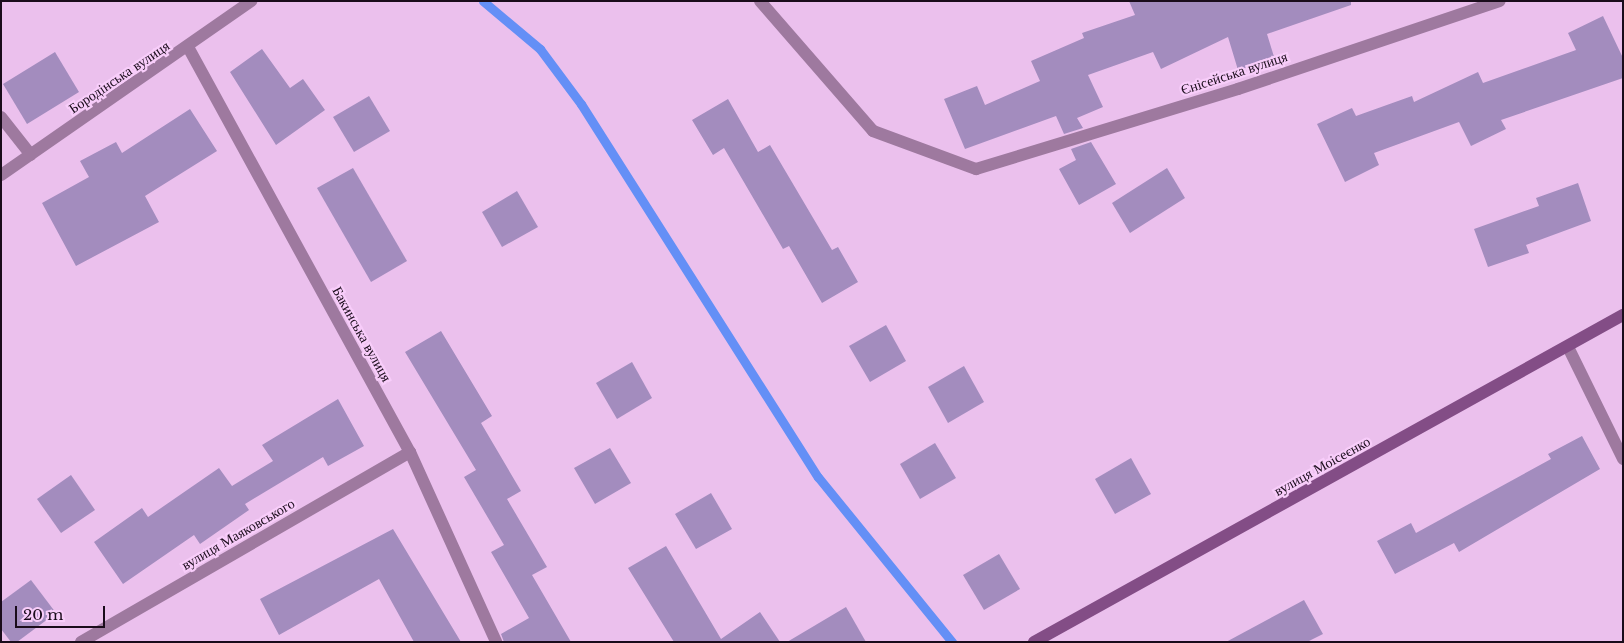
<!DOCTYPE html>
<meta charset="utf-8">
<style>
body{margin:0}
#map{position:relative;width:1624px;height:643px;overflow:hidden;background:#ebc0ed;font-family:"Libre Baskerville",serif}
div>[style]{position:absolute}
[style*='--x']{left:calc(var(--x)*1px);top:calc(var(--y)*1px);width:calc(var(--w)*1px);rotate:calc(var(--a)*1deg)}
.stream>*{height:9px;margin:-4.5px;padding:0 4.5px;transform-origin:4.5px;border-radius:4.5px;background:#648ff6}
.building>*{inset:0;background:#a38cbe}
.street>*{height:12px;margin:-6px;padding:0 6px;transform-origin:6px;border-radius:6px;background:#9e799f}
.secondary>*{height:12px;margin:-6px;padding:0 6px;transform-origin:6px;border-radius:6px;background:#834d86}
span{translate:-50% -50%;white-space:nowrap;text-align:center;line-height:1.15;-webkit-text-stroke:4.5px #f8cdfa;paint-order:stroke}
.street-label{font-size:14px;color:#1a0c1b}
.frame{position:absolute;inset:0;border:2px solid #1a0c1b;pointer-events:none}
.scale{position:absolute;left:15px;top:606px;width:90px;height:22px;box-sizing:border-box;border:2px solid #1a0c1b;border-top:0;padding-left:6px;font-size:15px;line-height:18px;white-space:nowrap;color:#1a0c1b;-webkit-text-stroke:4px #f8cdfa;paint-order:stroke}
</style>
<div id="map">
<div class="stream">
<i style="--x:483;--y:1;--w:75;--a:40.1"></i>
<i style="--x:540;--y:49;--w:69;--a:53.3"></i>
<i style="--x:581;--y:104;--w:442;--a:57.6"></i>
<i style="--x:818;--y:477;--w:213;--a:50.9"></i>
</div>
<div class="building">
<i style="clip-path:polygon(1129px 1px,1351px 1px,1351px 5px,1267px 34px,1275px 60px,1238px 70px,1228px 37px,1161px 69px,1153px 52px,1088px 75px,1103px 107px,1077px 118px,1083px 128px,1064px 134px,1056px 116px,965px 149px,944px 99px,977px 86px,985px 105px,1040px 81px,1031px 61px,1084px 38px,1082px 33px,1135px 15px)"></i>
<i style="clip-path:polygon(1603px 16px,1623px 58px,1623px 78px,1501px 120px,1506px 129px,1471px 146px,1459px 122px,1374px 153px,1379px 165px,1345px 182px,1317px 124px,1352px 108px,1356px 116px,1412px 96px,1414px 102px,1478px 72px,1483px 83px,1576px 50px,1568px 33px)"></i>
<i style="clip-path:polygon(262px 49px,290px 88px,303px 79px,325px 110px,276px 145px,230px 72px)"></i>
<i style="clip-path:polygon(55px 52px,79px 92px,27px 124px,3px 84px)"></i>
<i style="clip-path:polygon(369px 96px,390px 131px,354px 152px,333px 117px)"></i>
<i style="clip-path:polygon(728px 99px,758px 152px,770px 145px,832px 250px,838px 247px,858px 282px,822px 303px,789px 246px,783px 249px,724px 148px,713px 155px,692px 120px)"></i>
<i style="clip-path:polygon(190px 109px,217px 151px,145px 196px,159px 222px,76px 266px,42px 203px,89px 177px,80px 161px,116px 142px,122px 153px)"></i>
<i style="clip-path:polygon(1091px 142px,1116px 184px,1079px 205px,1059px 169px,1076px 160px,1071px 149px)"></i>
<i style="clip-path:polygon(353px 168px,407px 261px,371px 282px,317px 188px)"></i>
<i style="clip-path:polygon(1167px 168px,1185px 198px,1130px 233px,1112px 203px)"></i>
<i style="clip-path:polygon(1578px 183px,1591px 221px,1526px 245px,1529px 253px,1488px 267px,1474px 229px,1539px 206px,1536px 198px)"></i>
<i style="clip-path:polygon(517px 191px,538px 227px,502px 247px,482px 212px)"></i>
<i style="clip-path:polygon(886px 325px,906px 361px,870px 382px,849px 346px)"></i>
<i style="clip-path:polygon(441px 331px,492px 416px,481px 423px,521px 491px,507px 499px,547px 567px,532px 575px,571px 642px,504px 642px,501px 634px,529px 618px,491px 552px,504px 545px,464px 477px,476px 470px,405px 352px)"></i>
<i style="clip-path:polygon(632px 362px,652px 398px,617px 419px,596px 383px)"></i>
<i style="clip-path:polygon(964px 366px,984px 402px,948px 423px,928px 387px)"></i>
<i style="clip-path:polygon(338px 399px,364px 446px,328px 466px,323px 457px,245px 504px,249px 510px,200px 544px,194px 535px,123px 584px,94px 542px,142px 508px,148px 517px,219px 468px,232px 486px,273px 461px,262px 445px)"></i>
<i style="clip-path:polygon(1582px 436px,1600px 469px,1459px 552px,1454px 543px,1395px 574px,1377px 541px,1411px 523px,1416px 533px,1551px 459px,1548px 454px)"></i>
<i style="clip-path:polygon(935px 443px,956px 478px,920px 499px,900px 464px)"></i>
<i style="clip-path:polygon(610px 448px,631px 483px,595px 504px,574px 468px)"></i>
<i style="clip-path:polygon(1131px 458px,1151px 494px,1115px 514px,1095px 479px)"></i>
<i style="clip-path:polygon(71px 475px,95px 510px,61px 533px,37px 499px)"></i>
<i style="clip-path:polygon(711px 493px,732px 529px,696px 549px,675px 514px)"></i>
<i style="clip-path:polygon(393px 529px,461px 642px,414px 642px,379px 579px,279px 635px,260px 599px)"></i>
<i style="clip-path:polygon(666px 546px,721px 639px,760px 612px,780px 642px,674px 642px,628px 568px)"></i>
<i style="clip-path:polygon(999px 554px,1020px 589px,984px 610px,963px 575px)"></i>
<i style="clip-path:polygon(31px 580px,56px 613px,17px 642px,11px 642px,1px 629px,1px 602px)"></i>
<i style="clip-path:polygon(1304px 600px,1323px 634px,1307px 642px,1226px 642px)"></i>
<i style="clip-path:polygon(846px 607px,866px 642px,787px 642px)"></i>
</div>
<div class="street">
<i style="--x:760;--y:1;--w:172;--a:49"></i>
<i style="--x:873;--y:131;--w:110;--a:20.3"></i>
<i style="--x:976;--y:169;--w:274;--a:-17"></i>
<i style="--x:1238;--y:89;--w:276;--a:-18.6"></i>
<i style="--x:188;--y:47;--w:462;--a:61.3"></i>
<i style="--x:410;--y:452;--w:209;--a:65.6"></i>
<i style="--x:1;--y:117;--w:48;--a:51.7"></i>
<i style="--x:1;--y:175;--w:305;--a:-34.8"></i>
<i style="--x:1568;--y:347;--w:125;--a:63.8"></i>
<i style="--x:81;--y:642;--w:380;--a:-30"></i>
</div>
<div class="secondary">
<i style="--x:1034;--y:642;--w:674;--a:-29.04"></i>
</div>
<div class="street-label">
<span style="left:1234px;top:73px;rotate:-18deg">Єнісейська вулиця</span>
<span style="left:119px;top:77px;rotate:-34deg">Бородінська вулиця</span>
<span style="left:362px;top:334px;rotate:61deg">Бакинська вулиця</span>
<span style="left:1322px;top:466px;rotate:-29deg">вулиця Моісеєнко</span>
<span style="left:238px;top:534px;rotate:-30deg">вулиця Маяковського</span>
</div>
<div class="frame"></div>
<div class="scale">20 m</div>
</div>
